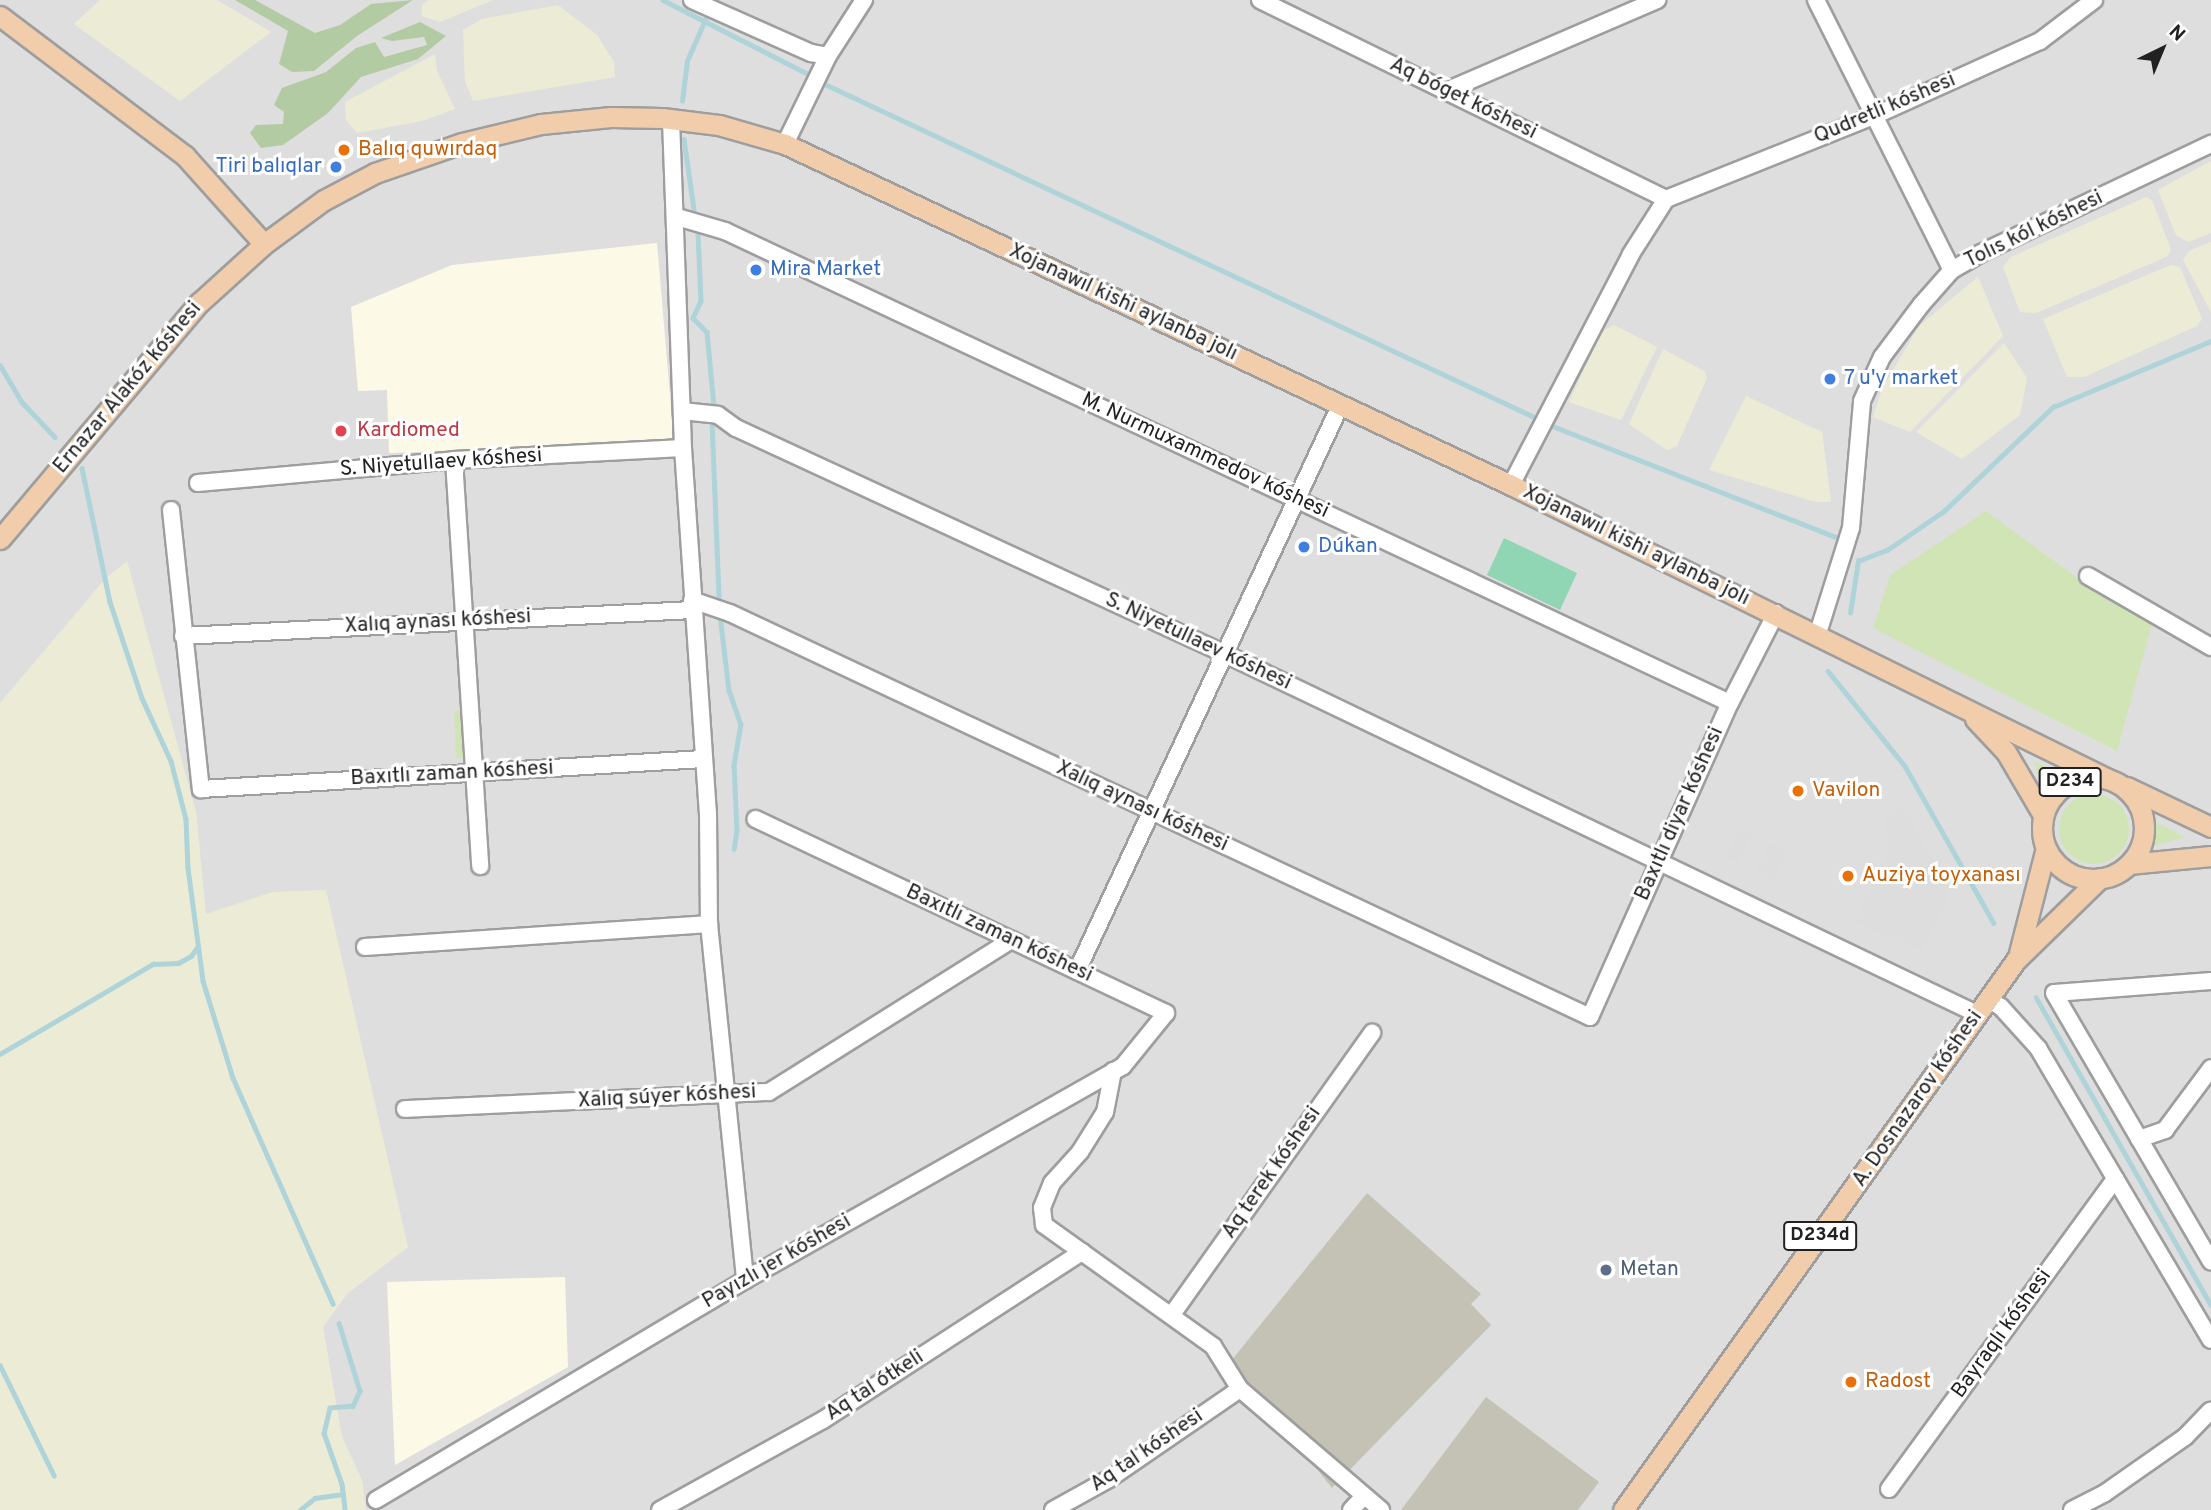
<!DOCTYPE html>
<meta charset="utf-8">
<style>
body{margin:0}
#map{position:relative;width:2211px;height:1510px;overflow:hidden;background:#f0ede9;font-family:Overpass,sans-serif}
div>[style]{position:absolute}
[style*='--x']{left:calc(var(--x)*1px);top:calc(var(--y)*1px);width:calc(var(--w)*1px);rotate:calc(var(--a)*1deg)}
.residential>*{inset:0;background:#dfdede}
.education>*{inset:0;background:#fcfae6}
.construction>*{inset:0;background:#c4c2b5}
.farmland>*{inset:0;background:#ececd6}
.grass>*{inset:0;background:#d1e4b5}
.round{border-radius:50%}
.forest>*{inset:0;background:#b2cba2}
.pitch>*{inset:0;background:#90d6b4}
.parking>*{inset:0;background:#ddd}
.stream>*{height:4.5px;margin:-2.25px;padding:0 2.25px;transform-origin:2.25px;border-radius:2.25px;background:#aed3d9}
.roads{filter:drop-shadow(2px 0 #9e9e9e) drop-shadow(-2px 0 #9e9e9e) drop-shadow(0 2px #9e9e9e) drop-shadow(0 -2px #9e9e9e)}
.minor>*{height:16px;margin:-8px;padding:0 8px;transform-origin:8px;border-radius:8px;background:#fff}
.major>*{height:19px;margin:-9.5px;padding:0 9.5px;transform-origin:9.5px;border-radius:9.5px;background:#f2cdab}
.major>.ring{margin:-9.5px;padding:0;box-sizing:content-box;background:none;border:19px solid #f2cdab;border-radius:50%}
.dots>*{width:19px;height:19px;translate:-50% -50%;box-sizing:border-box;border:4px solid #fff;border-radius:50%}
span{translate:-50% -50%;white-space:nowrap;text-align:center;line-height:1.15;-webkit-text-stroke:6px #fff;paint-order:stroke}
.shield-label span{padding:2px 5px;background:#fff;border:2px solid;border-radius:5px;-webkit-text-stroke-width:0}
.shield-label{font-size:19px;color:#212121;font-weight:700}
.street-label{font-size:21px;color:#212121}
.food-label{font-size:21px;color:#c56008}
.left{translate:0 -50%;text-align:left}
.shop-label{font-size:21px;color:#366cbe}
.right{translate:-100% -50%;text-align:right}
.health-label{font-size:21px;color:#be3a42}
.service-label{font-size:21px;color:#4e5e75}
.north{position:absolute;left:2127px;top:14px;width:70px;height:70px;-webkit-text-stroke:5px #fff;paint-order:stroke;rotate:43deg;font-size:19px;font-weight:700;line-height:28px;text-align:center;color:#212121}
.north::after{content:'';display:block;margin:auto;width:24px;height:32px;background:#212121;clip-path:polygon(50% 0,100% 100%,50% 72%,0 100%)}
</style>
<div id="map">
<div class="residential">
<i style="clip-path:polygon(0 0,2211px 0,2211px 1510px,0 1510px)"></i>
</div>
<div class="education">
<i style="clip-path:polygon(657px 243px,674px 442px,389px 453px,387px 390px,358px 391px,351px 307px,452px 265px)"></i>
<i style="clip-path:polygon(565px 1277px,568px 1367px,395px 1465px,387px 1282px)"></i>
</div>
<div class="construction">
<i style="clip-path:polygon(1367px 1193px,1481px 1294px,1471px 1304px,1491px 1325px,1332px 1488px,1231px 1361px)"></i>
<i style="clip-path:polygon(1486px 1397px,1599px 1482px,1578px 1510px,1401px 1510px)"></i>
</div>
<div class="farmland">
<i style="clip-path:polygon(100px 0,217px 0,271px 32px,180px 101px,74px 24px)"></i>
<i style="clip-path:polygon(429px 0,493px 0,440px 22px,422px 16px,422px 5px)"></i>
<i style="clip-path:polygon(558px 5px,597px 35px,614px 62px,615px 77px,473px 101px,465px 81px,463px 30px,482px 19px)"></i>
<i style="clip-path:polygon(435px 54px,437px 71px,455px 109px,422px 121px,357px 133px,346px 120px,345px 102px)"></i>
<i style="clip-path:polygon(2211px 161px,2211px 233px,2188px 242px,2176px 235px,2158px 190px)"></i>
<i style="clip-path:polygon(2146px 197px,2152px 200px,2171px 250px,2168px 256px,2036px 313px,2020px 312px,2003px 267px,2011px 257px)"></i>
<i style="clip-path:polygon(2211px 242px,2211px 312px,2183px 260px,2189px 251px)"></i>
<i style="clip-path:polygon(2171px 265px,2180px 267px,2202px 319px,2197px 326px,2084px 377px,2067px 377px,2043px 319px)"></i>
<i style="clip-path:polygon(1978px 277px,2003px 336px,1910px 432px,1873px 417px,1882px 389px,1919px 326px)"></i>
<i style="clip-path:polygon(1614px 325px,1657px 347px,1621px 420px,1569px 402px,1602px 331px)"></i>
<i style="clip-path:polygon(2004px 343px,2027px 378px,2020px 415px,1962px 459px,1916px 432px)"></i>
<i style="clip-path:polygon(1663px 349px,1704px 371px,1707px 378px,1677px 446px,1667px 450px,1629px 424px)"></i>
<i style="clip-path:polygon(1746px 396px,1822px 432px,1831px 502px,1816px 502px,1709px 470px)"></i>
<i style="clip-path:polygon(127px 561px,196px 812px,206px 914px,273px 892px,326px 890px,408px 1247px,347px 1294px,323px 1327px,342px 1437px,362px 1480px,366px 1510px,0 1510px,0 703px,105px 579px)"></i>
</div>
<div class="grass">
<i style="clip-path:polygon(1986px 511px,2110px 602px,2154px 617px,2117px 751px,1873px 628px,1890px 575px)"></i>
<i style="clip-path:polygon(461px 710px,464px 758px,456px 758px,454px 711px)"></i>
<i style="clip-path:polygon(2034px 761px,2068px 777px,2044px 794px)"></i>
<i class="round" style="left:2059px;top:794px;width:70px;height:70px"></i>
<i style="clip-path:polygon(2145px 817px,2185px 837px,2146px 848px)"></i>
</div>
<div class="forest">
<i style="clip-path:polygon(235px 0,255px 0,315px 33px,340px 25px,371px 4px,413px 0,357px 36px,314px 71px,292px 72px,279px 64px,288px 31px)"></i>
<i style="clip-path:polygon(420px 22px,446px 36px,418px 59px,361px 77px,328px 113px,283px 145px,261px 148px,250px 133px,256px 125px,283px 124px,284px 112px,274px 105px,282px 88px,326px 72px,356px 48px,375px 42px,384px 57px,427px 45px,424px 37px,392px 41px,381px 38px)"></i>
</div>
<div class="pitch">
<i style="clip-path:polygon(1504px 538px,1577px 573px,1560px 610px,1487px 575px)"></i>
</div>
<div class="parking">
<i style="clip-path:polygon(1903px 806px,1950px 892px,1923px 952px,1855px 922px,1889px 848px,1883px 819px)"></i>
<i style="clip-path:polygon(1740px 828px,1754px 835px,1739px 864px,1725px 857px)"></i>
<i style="clip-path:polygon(1770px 844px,1787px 853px,1773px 882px,1755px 873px)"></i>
</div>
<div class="stream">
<i style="--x:663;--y:0;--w:163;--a:27"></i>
<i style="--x:827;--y:85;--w:779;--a:25.15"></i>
<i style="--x:682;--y:101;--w:40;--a:-82.9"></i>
<i style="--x:687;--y:61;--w:45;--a:-66.3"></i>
<i style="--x:684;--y:139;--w:78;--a:81.9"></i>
<i style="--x:698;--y:233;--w:68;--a:87.5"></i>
<i style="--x:701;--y:301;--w:19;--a:115"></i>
<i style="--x:693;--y:318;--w:20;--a:45"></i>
<i style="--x:707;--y:332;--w:74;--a:84.6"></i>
<i style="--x:0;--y:365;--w:43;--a:59.3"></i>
<i style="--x:22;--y:402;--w:48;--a:46.7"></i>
<i style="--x:712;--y:421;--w:177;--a:87.7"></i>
<i style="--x:1550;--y:425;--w:309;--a:21.4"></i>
<i style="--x:82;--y:468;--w:137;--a:78.2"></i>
<i style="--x:110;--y:602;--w:101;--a:71.6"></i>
<i style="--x:142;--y:698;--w:69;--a:65.3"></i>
<i style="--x:171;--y:761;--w:60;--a:75.5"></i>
<i style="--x:186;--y:819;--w:49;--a:87.7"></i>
<i style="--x:188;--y:868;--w:114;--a:82.4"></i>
<i style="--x:203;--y:981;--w:102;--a:72.8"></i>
<i style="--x:233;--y:1078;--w:247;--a:66.1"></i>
<i style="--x:1850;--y:613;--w:53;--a:-81.3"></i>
<i style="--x:1858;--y:561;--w:31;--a:-21"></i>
<i style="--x:1887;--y:550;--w:69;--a:-34.4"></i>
<i style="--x:1944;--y:511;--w:151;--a:-43.7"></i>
<i style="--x:2053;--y:407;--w:171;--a:-22.7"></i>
<i style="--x:720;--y:615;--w:76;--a:83.2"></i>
<i style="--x:729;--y:690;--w:36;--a:71"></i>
<i style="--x:741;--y:724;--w:42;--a:99.7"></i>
<i style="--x:734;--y:765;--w:66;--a:87.4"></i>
<i style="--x:737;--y:831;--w:18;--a:99"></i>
<i style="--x:1828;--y:671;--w:122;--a:51"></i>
<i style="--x:1905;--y:766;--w:180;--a:60.5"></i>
<i style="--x:2036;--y:997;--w:354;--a:60.4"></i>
<i style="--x:0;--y:1054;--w:178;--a:-30.5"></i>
<i style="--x:153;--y:964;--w:25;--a:-2"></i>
<i style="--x:178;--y:963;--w:15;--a:-28"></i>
<i style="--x:191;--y:956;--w:12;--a:-55"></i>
<i style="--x:339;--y:1323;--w:71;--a:72.8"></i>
<i style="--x:360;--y:1391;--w:17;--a:115"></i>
<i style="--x:353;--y:1406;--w:23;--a:175"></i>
<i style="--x:330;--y:1408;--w:26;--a:103"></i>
<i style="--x:324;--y:1433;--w:54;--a:70.6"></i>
<i style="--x:342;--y:1484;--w:26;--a:83"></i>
<i style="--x:0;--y:1365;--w:123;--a:63.9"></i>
<i style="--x:300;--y:1510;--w:19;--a:-39"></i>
<i style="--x:315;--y:1498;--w:28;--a:-8"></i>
</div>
<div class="roads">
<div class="minor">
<i style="--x:692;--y:0;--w:130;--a:24"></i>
<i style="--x:811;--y:53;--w:17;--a:10"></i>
<i style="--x:1260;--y:0;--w:452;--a:26.1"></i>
<i style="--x:1816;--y:0;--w:302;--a:63.3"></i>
<i style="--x:1448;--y:90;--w:228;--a:-23.3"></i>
<i style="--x:671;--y:120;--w:328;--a:87.9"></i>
<i style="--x:683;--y:448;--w:366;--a:86.1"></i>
<i style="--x:708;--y:813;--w:111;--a:89.5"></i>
<i style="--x:709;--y:924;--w:358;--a:84.2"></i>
<i style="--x:785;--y:144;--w:98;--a:-64"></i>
<i style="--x:828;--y:56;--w:67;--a:-57.3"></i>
<i style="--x:1666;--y:199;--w:224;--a:-21.8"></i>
<i style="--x:1874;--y:116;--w:182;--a:-24.3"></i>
<i style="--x:2040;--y:41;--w:68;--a:-37.2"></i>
<i style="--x:677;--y:217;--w:50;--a:16.3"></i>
<i style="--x:725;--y:231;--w:1110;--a:25.16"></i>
<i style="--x:682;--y:411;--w:36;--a:6"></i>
<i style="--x:718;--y:415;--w:22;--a:36"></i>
<i style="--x:736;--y:428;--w:539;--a:24.8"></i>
<i style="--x:1225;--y:654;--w:834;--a:25.58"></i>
<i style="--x:454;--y:460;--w:407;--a:86.3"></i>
<i style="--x:198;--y:483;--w:257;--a:-5.1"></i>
<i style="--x:454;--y:460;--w:229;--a:-3"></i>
<i style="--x:1511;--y:485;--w:260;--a:-62.5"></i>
<i style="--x:1631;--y:254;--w:65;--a:-57.5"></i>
<i style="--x:171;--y:510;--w:281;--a:83.9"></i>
<i style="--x:201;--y:789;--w:503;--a:-3.42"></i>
<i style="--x:2088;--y:576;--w:142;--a:30"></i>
<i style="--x:692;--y:600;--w:40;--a:18.9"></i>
<i style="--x:730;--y:613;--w:950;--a:25.16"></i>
<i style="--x:1590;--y:1017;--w:344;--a:-66"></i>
<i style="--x:1730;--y:703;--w:101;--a:-62.9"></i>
<i style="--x:1818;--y:633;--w:110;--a:-72.6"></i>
<i style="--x:1851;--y:528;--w:127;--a:-85"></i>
<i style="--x:1862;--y:401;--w:48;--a:-65.6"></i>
<i style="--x:1882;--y:357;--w:65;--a:-53.1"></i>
<i style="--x:1921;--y:305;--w:47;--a:-48.5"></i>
<i style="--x:1952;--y:270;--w:34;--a:-30"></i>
<i style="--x:1981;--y:253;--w:255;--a:-25.4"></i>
<i style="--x:183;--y:636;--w:511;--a:-2.92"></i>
<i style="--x:365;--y:947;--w:345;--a:-3.8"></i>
<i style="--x:1077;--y:971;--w:623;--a:-65.04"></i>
<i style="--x:2211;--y:981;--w:157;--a:175.6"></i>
<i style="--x:2054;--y:993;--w:311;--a:59.7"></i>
<i style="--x:1988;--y:999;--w:15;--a:32"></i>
<i style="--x:2001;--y:1007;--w:55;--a:47.9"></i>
<i style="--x:2038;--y:1048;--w:339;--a:59.4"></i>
<i style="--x:1113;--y:1071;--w:42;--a:101"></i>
<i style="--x:1105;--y:1112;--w:47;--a:122"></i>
<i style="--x:1080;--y:1152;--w:42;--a:132.1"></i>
<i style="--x:1052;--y:1183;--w:27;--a:112"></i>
<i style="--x:1042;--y:1208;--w:17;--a:83"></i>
<i style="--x:1044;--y:1225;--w:208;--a:35.6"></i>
<i style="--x:1213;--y:1346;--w:51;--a:57.9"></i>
<i style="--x:1240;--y:1389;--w:186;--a:40.6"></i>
<i style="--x:405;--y:1109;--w:364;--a:-2.7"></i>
<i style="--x:769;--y:1092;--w:286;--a:-32.1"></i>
<i style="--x:2139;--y:1139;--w:28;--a:-19"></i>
<i style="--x:2165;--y:1130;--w:77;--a:-53.4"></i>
<i style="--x:1173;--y:1313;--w:344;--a:-54.6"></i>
<i style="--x:1889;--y:1489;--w:384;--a:-53.9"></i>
<i style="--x:376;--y:1500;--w:430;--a:-30.8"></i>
<i style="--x:745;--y:1280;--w:434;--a:-29.5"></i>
<i style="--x:1123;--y:1066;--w:68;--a:-50.9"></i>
<i style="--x:1166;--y:1013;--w:454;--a:-154.7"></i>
<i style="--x:660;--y:1510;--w:186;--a:-28.9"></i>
<i style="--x:823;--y:1420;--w:309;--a:-33"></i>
<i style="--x:1053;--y:1510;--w:64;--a:-29"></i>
<i style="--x:1109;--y:1479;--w:159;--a:-34.5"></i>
<i style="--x:1351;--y:1510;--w:18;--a:-47"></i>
<i style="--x:2072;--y:1510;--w:37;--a:-27"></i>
<i style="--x:2105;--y:1493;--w:98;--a:-35"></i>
<i style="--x:2185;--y:1437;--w:37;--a:-46"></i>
</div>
<div class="major">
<i style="--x:0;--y:16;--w:232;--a:37.1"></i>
<i style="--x:185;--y:156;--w:118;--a:48.1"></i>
<i style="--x:0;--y:539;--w:309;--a:-49.9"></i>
<i style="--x:199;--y:303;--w:88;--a:-42.2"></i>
<i style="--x:264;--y:244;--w:74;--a:-36.3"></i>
<i style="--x:324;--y:200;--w:58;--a:-27.9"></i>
<i style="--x:375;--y:173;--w:92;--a:-19"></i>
<i style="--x:462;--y:143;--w:81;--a:-13.5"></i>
<i style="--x:541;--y:124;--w:70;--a:-5.7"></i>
<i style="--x:611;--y:117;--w:51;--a:1.1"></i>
<i style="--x:662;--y:118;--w:57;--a:7"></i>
<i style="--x:719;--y:125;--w:69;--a:16.1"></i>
<i style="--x:785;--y:144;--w:802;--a:25.16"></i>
<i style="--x:1511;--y:485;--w:665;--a:26.22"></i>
<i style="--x:1975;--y:719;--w:45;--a:46.8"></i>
<i style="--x:2006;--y:752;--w:73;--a:59.6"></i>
<i class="ring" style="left:2042px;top:777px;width:83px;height:83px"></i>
<i style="--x:2127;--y:787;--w:93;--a:25.5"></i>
<i style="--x:2129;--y:864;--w:82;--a:-5.6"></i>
<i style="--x:2019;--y:953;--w:108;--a:-75.6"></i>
<i style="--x:1623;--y:1510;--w:676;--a:-54.45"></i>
<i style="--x:2016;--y:960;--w:117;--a:-44.3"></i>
</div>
</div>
<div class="dots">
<i style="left:344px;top:150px;background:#e8710a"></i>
<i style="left:336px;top:167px;background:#3f7fe0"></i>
<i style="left:756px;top:270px;background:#3f7fe0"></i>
<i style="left:1830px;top:379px;background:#3f7fe0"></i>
<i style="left:341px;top:431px;background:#e0444e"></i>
<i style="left:1304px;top:547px;background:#3f7fe0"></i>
<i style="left:1798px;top:791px;background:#e8710a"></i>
<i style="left:1848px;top:876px;background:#e8710a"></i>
<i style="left:1606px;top:1270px;background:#5c6f8a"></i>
<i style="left:1851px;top:1382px;background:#e8710a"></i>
</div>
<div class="shield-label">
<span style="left:2070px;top:782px">D234</span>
<span style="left:1820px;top:1236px">D234d</span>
</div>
<div class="street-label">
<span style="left:1463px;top:99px;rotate:26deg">Aq bóget kóshesi</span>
<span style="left:1885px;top:109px;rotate:-23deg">Qudretli kóshesi</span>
<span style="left:2034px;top:230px;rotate:-26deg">Tolıs kól kóshesi</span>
<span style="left:1123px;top:303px;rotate:25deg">Xojanawıl kishi aylanba jolı</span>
<span style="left:128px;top:388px;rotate:-50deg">Ernazar Alakóz kóshesi</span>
<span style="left:1205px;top:456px;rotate:25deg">M. Nurmuxammedov kóshesi</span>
<span style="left:441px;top:463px;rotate:-4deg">S. Niyetullaev kóshesi</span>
<span style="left:1636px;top:546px;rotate:26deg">Xojanawıl kishi aylanba jolı</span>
<span style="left:438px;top:622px;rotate:-3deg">Xalıq aynası kóshesi</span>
<span style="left:1198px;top:642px;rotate:25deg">S. Niyetullaev kóshesi</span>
<span style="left:452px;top:774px;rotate:-3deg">Baxıtlı zaman kóshesi</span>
<span style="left:1142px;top:807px;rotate:25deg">Xalıq aynası kóshesi</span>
<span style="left:1680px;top:814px;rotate:-66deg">Baxıtlı diyar kóshesi</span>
<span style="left:999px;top:934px;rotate:25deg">Baxıtlı zaman kóshesi</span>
<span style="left:667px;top:1097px;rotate:-3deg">Xalıq súyer kóshesi</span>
<span style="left:1918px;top:1099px;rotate:-55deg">A. Dosnazarov kóshesi</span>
<span style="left:1272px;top:1173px;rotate:-55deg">Aq terek kóshesi</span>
<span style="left:777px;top:1262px;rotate:-30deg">Payızlı jer kóshesi</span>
<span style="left:2002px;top:1334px;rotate:-54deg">Bayraqlı kóshesi</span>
<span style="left:875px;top:1386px;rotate:-33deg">Aq tal ótkeli</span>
<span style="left:1147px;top:1451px;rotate:-34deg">Aq tal kóshesi</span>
</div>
<div class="food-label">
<span class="left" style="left:358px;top:150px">Balıq quwırdaq</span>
<span class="left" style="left:1812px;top:791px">Vavilon</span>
<span class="left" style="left:1862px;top:876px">Auziya toyxanası</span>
<span class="left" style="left:1865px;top:1382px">Radost</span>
</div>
<div class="shop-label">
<span class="right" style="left:322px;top:167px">Tiri balıqlar</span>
<span class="left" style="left:770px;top:270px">Mira Market</span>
<span class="left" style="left:1844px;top:379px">7 u'y market</span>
<span class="left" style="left:1318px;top:547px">Dúkan</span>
</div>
<div class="health-label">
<span class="left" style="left:357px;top:431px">Kardiomed</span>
</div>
<div class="service-label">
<span class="left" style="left:1620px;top:1270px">Metan</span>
</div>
<div class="north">N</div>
</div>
